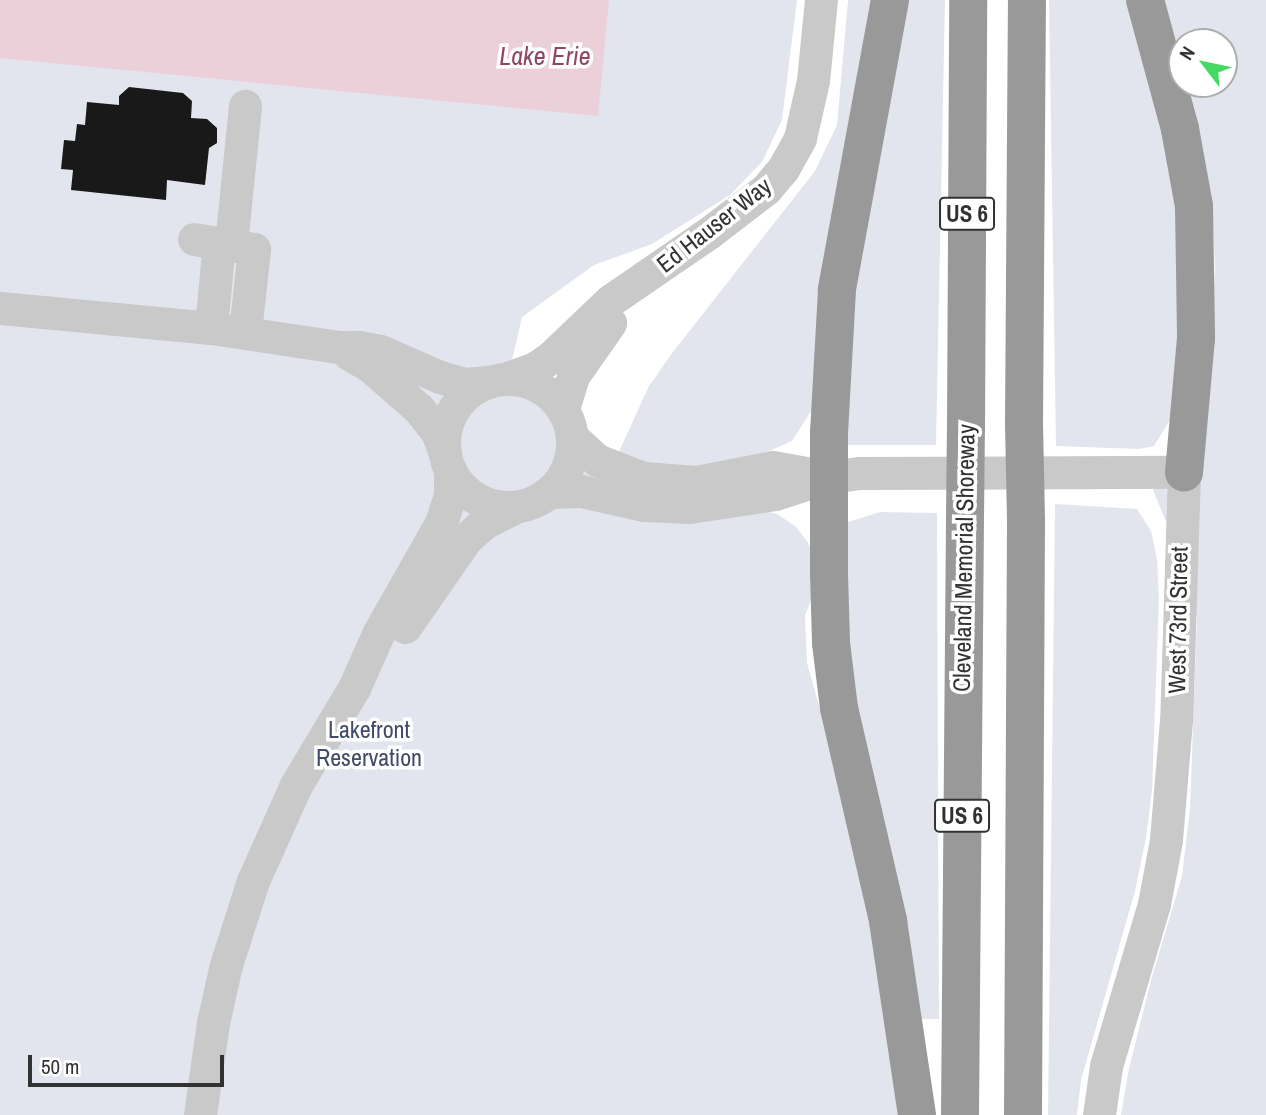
<!DOCTYPE html>
<style>
body{margin:0}
#map{position:relative;width:1266px;height:1115px;overflow:hidden;background:#fff;font-family:"Archivo Narrow",sans-serif}
div>[style]{position:absolute}
[style*='--x']{left:calc(var(--x)*1px);top:calc(var(--y)*1px);width:calc(var(--w)*1px);rotate:calc(var(--a)*1deg)}
.green>*{inset:0;background:#e2e5ed}
.water>*{inset:0;background:#ebd0d9}
.building>*{inset:0;background:#191919}
.minor>*{height:33px;margin:-16.5px;padding:0 16.5px;transform-origin:16.5px;border-radius:16.5px;background:#c9c9c9}
.minor>.ring{margin:-16.5px;padding:0;box-sizing:content-box;background:none;border:33px solid #c9c9c9;border-radius:50%}
.highway>*{height:38px;margin:-19px;padding:0 19px;transform-origin:19px;border-radius:19px;background:#999}
.highway-bridge>*{height:38px;margin:-19px;padding:0 19px;transform-origin:19px;border-radius:19px;background:#999}
span{translate:-50% -50%;white-space:nowrap;text-align:center;line-height:1.15;-webkit-text-stroke:7px #fff;paint-order:stroke}
.shield-label span{padding:2px 5px;background:#fff;border:2px solid;border-radius:5px;-webkit-text-stroke-width:0}
.shield-label{font-size:23px;color:#323232;font-weight:700}
.street-label{font-size:24px;color:#323232}
.park-label{font-size:24px;color:#424a6b}
.water-label{font-size:26px;color:#8f455e;font-style:italic}
.north{position:absolute;left:1168px;top:28px;width:70px;height:70px;box-sizing:border-box;background:#fff;border:2px solid #adadad;border-radius:50%;rotate:302deg;font-size:19px;font-weight:700;line-height:28px;text-align:center;color:#323232}
.north::after{content:'';display:block;margin:auto;width:24px;height:32px;background:#45d863;clip-path:polygon(50% 0,100% 100%,50% 72%,0 100%)}
.scale{position:absolute;left:28px;top:1055px;width:196px;height:32px;box-sizing:border-box;border:4px solid #323232;border-top:0;padding-left:9px;font-size:21px;line-height:24px;white-space:nowrap;color:#323232;-webkit-text-stroke:5px #fff;paint-order:stroke}
</style>
<div id="map">
<div class="green">
<i style="clip-path:polygon(0 0,797px 0,782px 120px,762px 162px,730px 195px,652px 244px,594px 265px,522px 317px,506px 386px,551px 409px,590px 440px,760px 510px,777px 514px,795px 526px,807px 541px,814px 556px,816px 586px,805px 616px,807px 663px,853px 826px,902px 1115px,0 1115px)"></i>
<i style="clip-path:polygon(848px 0,877px 0,815px 405px,792px 441px,758px 456px,700px 470px,650px 468px,617px 456px,649px 386px,673px 352px,815px 171px,837px 125px)"></i>
<i style="clip-path:polygon(905px 0,945px 0,936px 445px,843px 445px,844px 357px)"></i>
<i style="clip-path:polygon(1049px 0,1131px 0,1165px 129px,1184px 258px,1170px 420px,1154px 446px,1139px 449px,1056px 446px)"></i>
<i style="clip-path:polygon(1162px 0,1266px 0,1266px 1115px,1121px 1115px,1128px 1073px,1151px 980px,1182px 876px,1190px 809px,1197px 617px,1179px 553px,1153px 490px,1194px 461px,1212px 321px,1215px 268px,1213px 225px,1186px 84px,1224px 84px,1224px 42px,1182px 42px,1182px 68px)"></i>
<i style="clip-path:polygon(1055px 504px,1137px 509px,1151px 531px,1157px 559px,1159px 599px,1152px 791px,1146px 838px,1135px 891px,1081px 1080px,1077px 1115px,1048px 1115px)"></i>
<i style="clip-path:polygon(880px 512px,937px 513px,939px 1019px,919px 1019px,851px 700px,845px 523px)"></i>
</div>
<div class="water">
<i style="clip-path:polygon(0 0,609px 0,598px 116px,0 58px)"></i>
</div>
<div class="building">
<i style="clip-path:polygon(129px 87px,183px 93px,192px 101px,191px 118px,207px 119px,217px 128px,217px 143px,209px 148px,205px 185px,167px 180px,166px 200px,71px 190px,73px 170px,61px 169px,64px 140px,75px 141px,77px 124px,85px 125px,87px 102px,119px 105px,119px 96px)"></i>
</div>
<div class="minor">
<i style="--x:194;--y:239;--w:61;--a:9.5"></i>
<i style="--x:254;--y:249;--w:83;--a:96.2"></i>
<i style="--x:231;--y:244;--w:139;--a:-84.2"></i>
<i style="--x:0;--y:308;--w:212;--a:5.4"></i>
<i style="--x:211;--y:328;--w:128;--a:8.5"></i>
<i style="--x:338;--y:347;--w:21;--a:0"></i>
<i style="--x:359;--y:347;--w:21;--a:11"></i>
<i style="--x:380;--y:351;--w:65;--a:23.4"></i>
<i style="--x:440;--y:377;--w:26;--a:16"></i>
<i style="--x:465;--y:384;--w:23;--a:-5"></i>
<i style="--x:211;--y:328;--w:86;--a:-84.7"></i>
<i style="--x:349;--y:354;--w:24;--a:30"></i>
<i style="--x:370;--y:366;--w:65;--a:41.3"></i>
<i style="--x:419;--y:409;--w:29;--a:52"></i>
<i style="--x:437;--y:432;--w:22;--a:69"></i>
<i style="--x:505;--y:379;--w:32;--a:-20"></i>
<i style="--x:535;--y:368;--w:18;--a:-34"></i>
<i style="--x:550;--y:358;--w:84;--a:-43.6"></i>
<i style="--x:611;--y:300;--w:120;--a:-34.5"></i>
<i style="--x:710;--y:232;--w:71;--a:-37.5"></i>
<i style="--x:766;--y:189;--w:26;--a:-50"></i>
<i style="--x:783;--y:169;--w:35;--a:-61"></i>
<i style="--x:800;--y:138;--w:58;--a:-77.2"></i>
<i style="--x:813;--y:81;--w:81;--a:-84.4"></i>
<i class="ring" style="left:444px;top:379px;width:95px;height:95px"></i>
<i style="--x:563;--y:409;--w:34;--a:-73"></i>
<i style="--x:573;--y:376;--w:65;--a:-55.1"></i>
<i style="--x:572;--y:437;--w:34;--a:43"></i>
<i style="--x:597;--y:460;--w:49;--a:21.4"></i>
<i style="--x:643;--y:478;--w:53;--a:4.3"></i>
<i style="--x:696;--y:482;--w:78;--a:-11"></i>
<i style="--x:773;--y:467;--w:50;--a:10.4"></i>
<i style="--x:550;--y:492;--w:31;--a:-2"></i>
<i style="--x:581;--y:491;--w:65;--a:12.5"></i>
<i style="--x:644;--y:505;--w:45;--a:2.5"></i>
<i style="--x:689;--y:507;--w:87;--a:-8.6"></i>
<i style="--x:775;--y:494;--w:56;--a:-17.8"></i>
<i style="--x:828;--y:477;--w:31;--a:-7"></i>
<i style="--x:859;--y:473;--w:325;--a:-0.2"></i>
<i style="--x:1184;--y:472;--w:248;--a:91.8"></i>
<i style="--x:1176;--y:720;--w:120;--a:94.8"></i>
<i style="--x:1166;--y:840;--w:65;--a:100.6"></i>
<i style="--x:1154;--y:904;--w:169;--a:106.5"></i>
<i style="--x:1106;--y:1066;--w:49;--a:98.1"></i>
<i style="--x:405;--y:627;--w:107;--a:-55.3"></i>
<i style="--x:466;--y:539;--w:24;--a:-42"></i>
<i style="--x:484;--y:523;--w:33;--a:-27"></i>
<i style="--x:200;--y:1115;--w:93;--a:-82"></i>
<i style="--x:213;--y:1023;--w:59;--a:-77.4"></i>
<i style="--x:226;--y:965;--w:88;--a:-72.2"></i>
<i style="--x:253;--y:881;--w:105;--a:-65.9"></i>
<i style="--x:296;--y:785;--w:113;--a:-59.1"></i>
<i style="--x:354;--y:688;--w:59;--a:-66"></i>
<i style="--x:378;--y:634;--w:128;--a:-60.4"></i>
<i style="--x:441;--y:523;--w:29;--a:-72"></i>
<i style="--x:450;--y:495;--w:25;--a:-90"></i>
</div>
<div class="highway">
<i style="--x:890;--y:0;--w:295;--a:100.4"></i>
<i style="--x:837;--y:290;--w:142;--a:93.2"></i>
<i style="--x:829;--y:432;--w:142;--a:90"></i>
<i style="--x:829;--y:574;--w:69;--a:88.3"></i>
<i style="--x:831;--y:643;--w:65;--a:83"></i>
<i style="--x:839;--y:708;--w:219;--a:77"></i>
<i style="--x:888;--y:921;--w:196;--a:81.5"></i>
<i style="--x:1145;--y:0;--w:134;--a:74.8"></i>
<i style="--x:1180;--y:129;--w:78;--a:79.7"></i>
<i style="--x:1194;--y:206;--w:132;--a:89.1"></i>
<i style="--x:1196;--y:338;--w:135;--a:95.1"></i>
<i style="--x:1024;--y:424;--w:424;--a:-89.6"></i>
<i style="--x:966;--y:428;--w:428;--a:-89.7"></i>
<i style="--x:960;--y:1115;--w:598;--a:-89.52"></i>
<i style="--x:1023;--y:1115;--w:592;--a:-89.71"></i>
</div>
<div class="highway-bridge">
<i style="--x:1024;--y:424;--w:99;--a:88.8"></i>
<i style="--x:965;--y:517;--w:89;--a:-89.4"></i>
</div>
<div class="shield-label">
<span style="left:967px;top:214px">US 6</span>
<span style="left:962px;top:816px">US 6</span>
</div>
<div class="street-label">
<span style="left:714px;top:225px;rotate:-38deg">Ed Hauser Way</span>
<span style="left:964px;top:558px;rotate:-89deg">Cleveland Memorial Shoreway</span>
<span style="left:1178px;top:620px;rotate:-89deg">West 73rd Street</span>
</div>
<div class="park-label">
<span style="left:369px;top:744px">Lakefront<br>Reservation</span>
</div>
<div class="water-label">
<span style="left:545px;top:56px">Lake Erie</span>
</div>
<div class="north">N</div>
<div class="scale">50 m</div>
</div>
